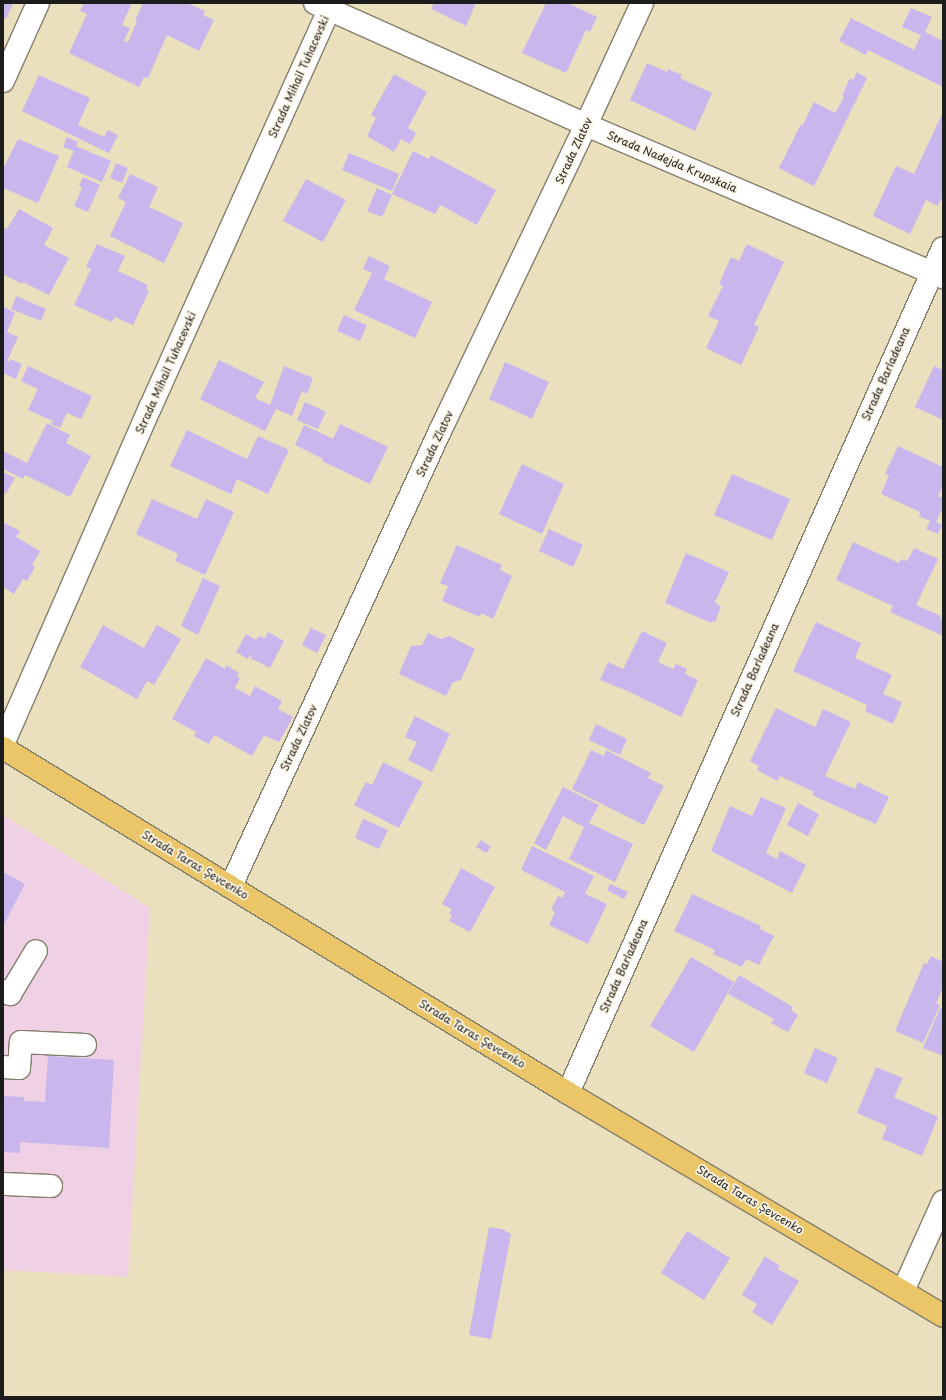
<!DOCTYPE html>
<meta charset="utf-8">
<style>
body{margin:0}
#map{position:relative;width:946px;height:1400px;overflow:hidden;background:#ebe0bd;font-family:"Playpen Sans",sans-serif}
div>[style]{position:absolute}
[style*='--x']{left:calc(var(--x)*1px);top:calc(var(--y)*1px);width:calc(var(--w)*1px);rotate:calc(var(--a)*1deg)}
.built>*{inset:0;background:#f0d0e4}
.building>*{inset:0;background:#c9b6ec}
.roads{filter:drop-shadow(1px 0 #847e6c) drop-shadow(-1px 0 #847e6c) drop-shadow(0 1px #847e6c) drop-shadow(0 -1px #847e6c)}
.minor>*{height:22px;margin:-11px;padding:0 11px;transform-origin:11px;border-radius:11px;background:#fff}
.major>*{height:22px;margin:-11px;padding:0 11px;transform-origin:11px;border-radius:11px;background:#ebc669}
span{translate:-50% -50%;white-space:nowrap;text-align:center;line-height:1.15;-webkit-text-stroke:3.5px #fcf5e5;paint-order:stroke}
.street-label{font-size:11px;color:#1c1c1c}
.frame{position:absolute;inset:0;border:4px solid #1c1c1c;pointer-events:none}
</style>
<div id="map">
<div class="built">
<i style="clip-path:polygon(3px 815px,150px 908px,128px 1277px,3px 1270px)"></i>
</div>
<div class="building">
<i style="clip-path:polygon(3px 3px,13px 3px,6px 19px,3px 17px)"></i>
<i style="clip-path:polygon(84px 3px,132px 3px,122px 25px,130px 28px,124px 41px,128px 42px,137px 21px,135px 20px,143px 3px,187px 3px,205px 11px,203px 15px,214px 20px,199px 51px,167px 35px,148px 78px,144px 77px,139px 87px,69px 53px,87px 14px,80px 11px)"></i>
<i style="clip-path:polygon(434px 3px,476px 3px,466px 26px,431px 9px)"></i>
<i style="clip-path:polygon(546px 3px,568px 3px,597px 17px,590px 32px,586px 30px,566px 73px,522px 53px)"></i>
<i style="clip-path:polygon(911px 8px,932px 17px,925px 32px,943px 41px,943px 87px,868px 50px,866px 55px,839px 41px,851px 18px,914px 50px,921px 35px,902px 27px)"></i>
<i style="clip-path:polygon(647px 63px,667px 72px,668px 69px,682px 75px,680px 78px,712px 93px,695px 131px,630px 100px)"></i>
<i style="clip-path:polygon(857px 72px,867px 78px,814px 186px,779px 168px,801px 124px,803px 125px,814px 102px,835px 113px,844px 97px,842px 96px,850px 78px,853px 80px)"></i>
<i style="clip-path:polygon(394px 74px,427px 92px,408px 128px,416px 133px,410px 144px,401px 139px,394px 152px,367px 136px,376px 118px,371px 115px)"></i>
<i style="clip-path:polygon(39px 75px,90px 98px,78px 125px,104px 137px,108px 130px,118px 135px,109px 153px,22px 111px)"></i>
<i style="clip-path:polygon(943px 112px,943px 195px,938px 206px,926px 200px,910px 234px,873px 216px,896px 166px,914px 174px)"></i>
<i style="clip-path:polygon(67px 137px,78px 142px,76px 146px,111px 161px,102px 182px,67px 167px,74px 151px,63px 147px)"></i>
<i style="clip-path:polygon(18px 139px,59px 156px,38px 203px,3px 188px,4px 170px,3px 169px)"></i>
<i style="clip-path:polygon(413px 151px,429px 159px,431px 155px,496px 190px,477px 225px,440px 205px,435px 214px,392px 194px)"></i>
<i style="clip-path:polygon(349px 153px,399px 174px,392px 191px,342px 170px)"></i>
<i style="clip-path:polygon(116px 163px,128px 168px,122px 183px,110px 178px)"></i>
<i style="clip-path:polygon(130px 174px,158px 187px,149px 207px,183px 223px,164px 263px,110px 236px,126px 202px,118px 198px)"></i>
<i style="clip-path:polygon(83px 177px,100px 185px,88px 212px,74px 206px,82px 188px,79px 186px)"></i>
<i style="clip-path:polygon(306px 179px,346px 200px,323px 242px,283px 221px)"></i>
<i style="clip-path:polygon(377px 188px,392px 195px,382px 217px,367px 211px)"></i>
<i style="clip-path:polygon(19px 209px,53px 228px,44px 245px,69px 258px,49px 295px,23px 282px,22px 284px,3px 274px,3px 227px,7px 229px)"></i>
<i style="clip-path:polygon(97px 244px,125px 256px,118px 271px,148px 285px,146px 289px,149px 291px,133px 325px,115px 317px,112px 322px,74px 305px,91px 269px,86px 267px)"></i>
<i style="clip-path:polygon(747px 244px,784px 262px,754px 325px,759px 327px,741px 365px,706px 348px,719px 321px,708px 316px,723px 286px,719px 284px,731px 257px,739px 261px)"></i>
<i style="clip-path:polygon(369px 256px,390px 266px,384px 279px,432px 302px,415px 338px,354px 310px,372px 273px,363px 269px)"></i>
<i style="clip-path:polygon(16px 296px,46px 309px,41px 321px,11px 309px)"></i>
<i style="clip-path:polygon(3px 306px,15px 313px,7px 332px,18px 337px,7px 361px,9px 362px,10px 359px,22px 364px,16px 379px,3px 373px)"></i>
<i style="clip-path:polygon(344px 315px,367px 325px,360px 341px,337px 331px)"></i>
<i style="clip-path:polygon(219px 360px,264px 382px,255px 398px,270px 405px,284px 366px,313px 378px,307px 394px,302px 391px,292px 416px,276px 409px,265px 431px,200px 399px)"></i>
<i style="clip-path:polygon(505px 362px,549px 382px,532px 419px,489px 399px)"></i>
<i style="clip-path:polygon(28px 366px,92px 396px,81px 419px,67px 413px,60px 428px,51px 424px,53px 421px,28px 410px,38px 389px,21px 381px)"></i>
<i style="clip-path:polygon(934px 366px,943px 370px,943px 420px,915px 407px)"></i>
<i style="clip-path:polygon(305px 402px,326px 412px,318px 429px,297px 420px)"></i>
<i style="clip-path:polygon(47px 423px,70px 435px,66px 443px,91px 456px,70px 497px,25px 475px,23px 479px,3px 469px,3px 451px,27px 463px)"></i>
<i style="clip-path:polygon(340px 424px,388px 447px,370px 484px,322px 461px,323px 459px,295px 445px,304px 425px,333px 439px)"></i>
<i style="clip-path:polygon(187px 430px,247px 459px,258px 436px,289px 450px,268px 494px,237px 479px,231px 494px,170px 466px)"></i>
<i style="clip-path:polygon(898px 446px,943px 467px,943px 485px,938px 496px,943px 498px,943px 507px,936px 522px,942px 525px,938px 534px,926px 529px,930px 521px,919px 516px,920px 512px,881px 494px,889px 475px,885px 474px)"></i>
<i style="clip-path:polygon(522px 464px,564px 484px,542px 534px,499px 514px)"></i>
<i style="clip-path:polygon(3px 472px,15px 478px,6px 494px,3px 492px)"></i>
<i style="clip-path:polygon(732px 474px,790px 499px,772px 540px,714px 515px)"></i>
<i style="clip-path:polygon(152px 499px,197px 519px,206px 499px,234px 512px,205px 575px,175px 561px,178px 554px,136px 534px)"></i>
<i style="clip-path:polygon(3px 522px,20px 531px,16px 537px,40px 551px,32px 565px,35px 567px,27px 581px,23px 579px,14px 594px,3px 587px)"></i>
<i style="clip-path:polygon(549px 529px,583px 545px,573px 567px,539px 551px)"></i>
<i style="clip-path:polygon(853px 542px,899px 563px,901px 559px,907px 561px,914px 548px,938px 559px,916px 605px,941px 616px,940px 619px,943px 621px,943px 636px,890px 612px,893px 606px,836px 580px)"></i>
<i style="clip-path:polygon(457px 545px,502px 565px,500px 570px,512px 576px,493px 619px,481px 613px,480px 617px,442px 601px,448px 586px,440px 583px)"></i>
<i style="clip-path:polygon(686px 553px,729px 572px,715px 602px,721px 607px,715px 622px,712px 621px,711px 623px,665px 603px)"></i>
<i style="clip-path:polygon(203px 578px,220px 586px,198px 635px,181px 626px)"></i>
<i style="clip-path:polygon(816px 622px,861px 643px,855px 658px,892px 675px,883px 694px,902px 702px,893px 724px,865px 711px,867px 705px,793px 671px)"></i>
<i style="clip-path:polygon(103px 625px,144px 648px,157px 625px,181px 639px,154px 685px,147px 681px,137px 699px,80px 667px)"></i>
<i style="clip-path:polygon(311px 628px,326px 635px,317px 653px,302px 645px)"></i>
<i style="clip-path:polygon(642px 631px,667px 643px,658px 662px,673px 669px,676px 664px,687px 669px,685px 674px,698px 680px,681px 717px,625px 690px,600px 680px,608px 662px,623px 669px)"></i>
<i style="clip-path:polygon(268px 632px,284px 641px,270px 668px,250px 658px,252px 656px,250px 655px,248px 659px,236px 652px,246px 634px,256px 640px,258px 636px,265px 638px)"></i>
<i style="clip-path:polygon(428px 633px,441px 639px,449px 636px,475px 649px,461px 680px,453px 682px,446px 696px,399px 674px,411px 646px,422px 645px)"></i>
<i style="clip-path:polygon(206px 658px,225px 669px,226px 665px,239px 673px,237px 677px,240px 678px,235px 688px,250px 696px,255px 686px,282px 701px,278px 709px,293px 717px,279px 742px,264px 735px,252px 756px,214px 735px,209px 744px,194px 736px,196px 732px,172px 719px)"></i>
<i style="clip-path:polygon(776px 708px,815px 727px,823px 709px,851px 722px,825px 776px,855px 789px,858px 782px,889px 797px,876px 824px,812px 795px,814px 792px,780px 776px,777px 781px,757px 770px,759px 766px,750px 761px)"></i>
<i style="clip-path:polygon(415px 716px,450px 734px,432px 772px,408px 760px,417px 742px,405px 737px)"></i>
<i style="clip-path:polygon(596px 724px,627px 739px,620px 755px,589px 740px)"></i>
<i style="clip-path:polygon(591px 750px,604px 756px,606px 750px,651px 773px,648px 778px,664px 786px,644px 825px,572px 789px)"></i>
<i style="clip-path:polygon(383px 762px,423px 782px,399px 828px,354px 805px,366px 782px,372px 785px)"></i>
<i style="clip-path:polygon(563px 787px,599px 805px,589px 823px,633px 844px,615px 882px,569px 859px,584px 827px,563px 816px,546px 850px,534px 843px)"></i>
<i style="clip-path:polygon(761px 797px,786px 808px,766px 853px,777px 859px,780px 851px,806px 865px,792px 893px,711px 851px,730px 806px,752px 816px)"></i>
<i style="clip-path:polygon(798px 803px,819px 814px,808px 836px,787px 825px)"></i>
<i style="clip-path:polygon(363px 819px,388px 830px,379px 849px,355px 838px)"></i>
<i style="clip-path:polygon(481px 840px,491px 847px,486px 853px,476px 847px)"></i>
<i style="clip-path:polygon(532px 846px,594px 876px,585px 894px,607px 904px,588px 944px,549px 925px,555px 912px,551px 910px,558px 896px,562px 898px,565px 892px,521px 870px)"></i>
<i style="clip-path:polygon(461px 868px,495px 887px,470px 932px,449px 921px,452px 916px,449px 914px,452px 909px,442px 904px)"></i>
<i style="clip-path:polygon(3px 872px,25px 884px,3px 926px)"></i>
<i style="clip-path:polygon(610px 884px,628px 892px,624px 899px,607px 890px)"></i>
<i style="clip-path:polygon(692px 894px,761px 926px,760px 929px,774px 936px,759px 965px,746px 959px,742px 967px,713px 954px,715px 950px,674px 931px)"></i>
<i style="clip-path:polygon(931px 956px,943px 962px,943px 987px,936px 1004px,940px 1005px,923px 1043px,895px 1031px,924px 963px,927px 964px)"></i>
<i style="clip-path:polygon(691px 957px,734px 982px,694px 1052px,650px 1026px)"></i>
<i style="clip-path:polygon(739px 975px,793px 1007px,791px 1010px,798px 1015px,788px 1032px,771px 1023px,774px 1019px,728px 994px)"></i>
<i style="clip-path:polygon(940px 1008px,943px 1009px,943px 1056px,923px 1048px)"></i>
<i style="clip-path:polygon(815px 1048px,838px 1058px,827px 1083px,804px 1073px)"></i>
<i style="clip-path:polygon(48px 1056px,114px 1060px,109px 1148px,20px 1142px,20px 1153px,3px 1152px,3px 1096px,24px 1097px,24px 1101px,45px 1102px)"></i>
<i style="clip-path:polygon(876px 1067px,903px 1078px,894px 1097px,938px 1117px,922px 1156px,882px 1139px,887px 1126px,857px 1113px)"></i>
<i style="clip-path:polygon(489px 1227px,502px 1229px,511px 1234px,491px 1339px,469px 1335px)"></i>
<i style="clip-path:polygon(687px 1231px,730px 1258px,704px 1300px,661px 1273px)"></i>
<i style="clip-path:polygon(765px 1256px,780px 1266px,778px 1269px,799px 1281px,772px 1325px,752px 1312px,757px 1304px,742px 1295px)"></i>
</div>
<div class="roads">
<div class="minor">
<i style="--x:315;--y:3;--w:297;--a:24.2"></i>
<i style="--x:586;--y:125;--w:388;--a:23.1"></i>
<i style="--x:3;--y:81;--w:85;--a:-65.8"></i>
<i style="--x:3;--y:744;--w:367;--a:-66.4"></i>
<i style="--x:150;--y:408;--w:444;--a:-65.8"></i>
<i style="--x:231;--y:886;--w:501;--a:-65.33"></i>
<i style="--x:440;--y:431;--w:339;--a:-64.5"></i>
<i style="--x:586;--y:125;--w:134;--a:-65.3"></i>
<i style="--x:3;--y:991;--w:8;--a:23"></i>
<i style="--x:10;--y:994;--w:50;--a:-58.8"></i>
<i style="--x:3;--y:1067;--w:16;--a:4"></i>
<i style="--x:19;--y:1068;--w:26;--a:-86"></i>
<i style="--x:21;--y:1042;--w:64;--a:2.7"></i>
<i style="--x:568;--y:1093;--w:924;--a:-66.07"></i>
<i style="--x:3;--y:1184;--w:48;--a:2.4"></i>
<i style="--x:903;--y:1291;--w:98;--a:-65.8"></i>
</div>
<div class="major">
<i style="--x:3;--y:748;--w:662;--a:31.41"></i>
<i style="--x:568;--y:1093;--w:436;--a:30.7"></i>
</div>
</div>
<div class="street-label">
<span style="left:299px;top:77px;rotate:-66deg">Strada Mihail Tuhacevski</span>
<span style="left:574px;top:151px;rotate:-65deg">Strada Zlatov</span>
<span style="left:672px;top:162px;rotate:23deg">Strada Nadejda Krupskaia</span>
<span style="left:166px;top:373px;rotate:-66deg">Strada Mihail Tuhacevski</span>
<span style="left:886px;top:374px;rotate:-66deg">Strada Barladeana</span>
<span style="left:435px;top:444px;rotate:-65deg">Strada Zlatov</span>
<span style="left:755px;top:670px;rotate:-66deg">Strada Barladeana</span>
<span style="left:299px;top:738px;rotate:-65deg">Strada Zlatov</span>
<span style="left:195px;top:865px;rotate:31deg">Strada Taras Șevcenko</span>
<span style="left:624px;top:966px;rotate:-66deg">Strada Barladeana</span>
<span style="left:472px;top:1034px;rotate:31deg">Strada Taras Șevcenko</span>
<span style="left:750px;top:1200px;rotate:31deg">Strada Taras Șevcenko</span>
</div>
<div class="frame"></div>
</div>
